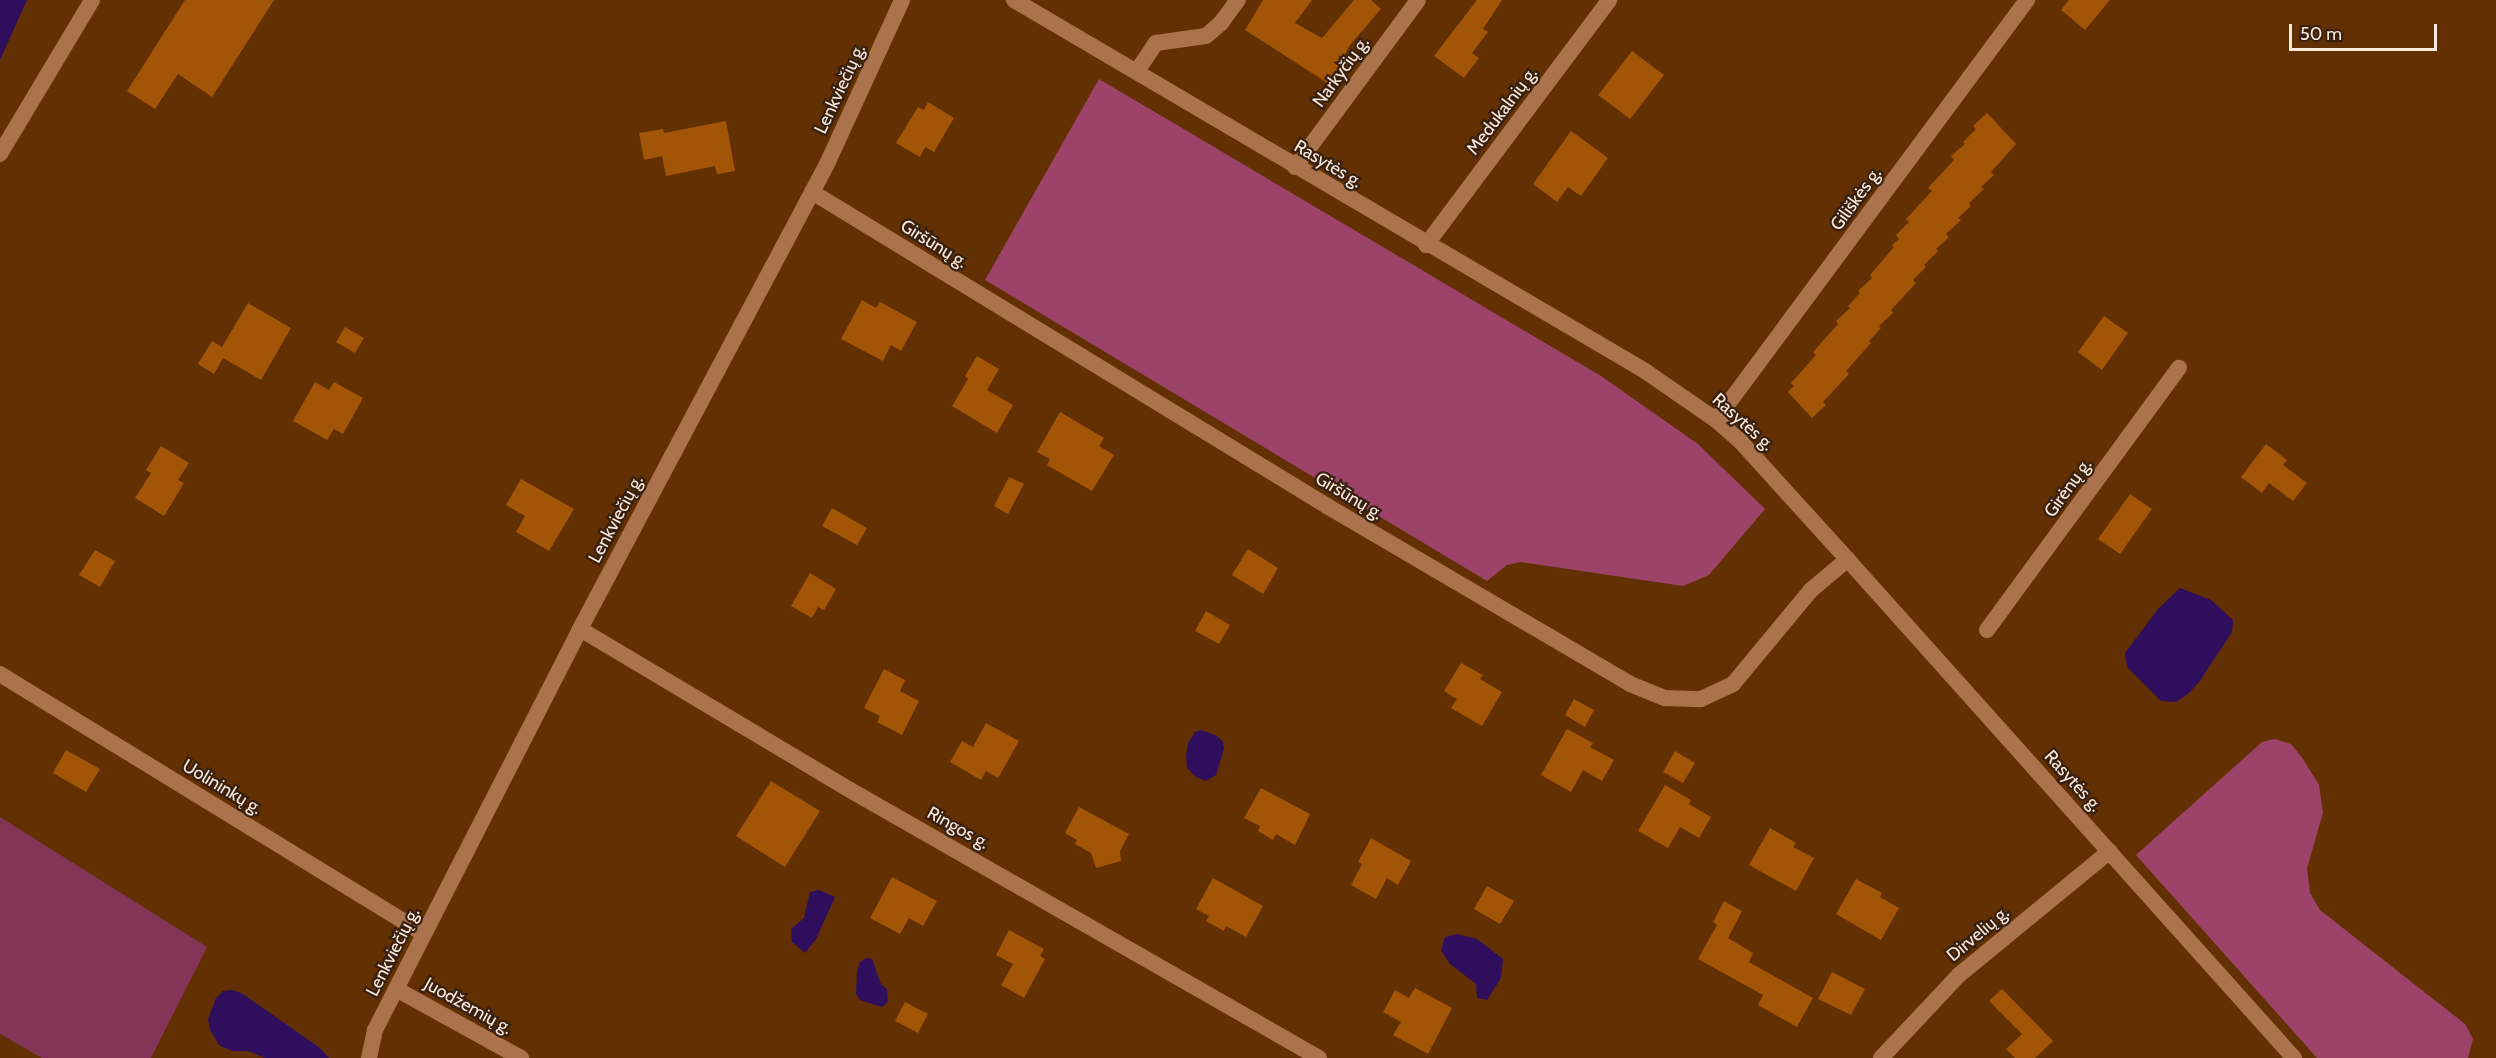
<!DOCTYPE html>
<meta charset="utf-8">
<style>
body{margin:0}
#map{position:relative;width:2496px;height:1058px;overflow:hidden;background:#623003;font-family:Cabin,sans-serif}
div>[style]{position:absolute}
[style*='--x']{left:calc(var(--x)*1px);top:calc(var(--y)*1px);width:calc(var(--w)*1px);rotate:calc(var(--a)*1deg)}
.green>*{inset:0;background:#823556}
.forest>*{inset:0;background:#9d4269}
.water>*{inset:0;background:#2f0e5d}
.building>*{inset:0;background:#a25407}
.minor>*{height:16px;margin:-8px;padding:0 8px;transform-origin:8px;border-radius:8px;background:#aa734b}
.secondary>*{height:16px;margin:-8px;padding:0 8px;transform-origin:8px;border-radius:8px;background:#aa734b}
span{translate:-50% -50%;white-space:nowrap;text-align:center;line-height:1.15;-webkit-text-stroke:4.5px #372010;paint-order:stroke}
.street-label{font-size:18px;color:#fdeadd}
.scale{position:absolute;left:2289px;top:24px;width:148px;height:27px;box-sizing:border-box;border:3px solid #fdeadd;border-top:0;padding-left:8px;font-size:18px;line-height:21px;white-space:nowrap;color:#fdeadd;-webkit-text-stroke:4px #372010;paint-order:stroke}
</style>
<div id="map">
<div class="green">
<i style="clip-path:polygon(0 817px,207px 947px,151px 1058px,42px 1058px,0 1034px)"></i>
</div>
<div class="forest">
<i style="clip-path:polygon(1099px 79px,1601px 376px,1698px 444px,1765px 509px,1709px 575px,1683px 586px,1520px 562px,1507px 565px,1487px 581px,985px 280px)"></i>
<i style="clip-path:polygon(2274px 739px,2291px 744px,2303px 759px,2319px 785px,2323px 813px,2307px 868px,2310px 893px,2320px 910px,2465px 1024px,2473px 1039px,2468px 1058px,2317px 1058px,2136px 855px,2262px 742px)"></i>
</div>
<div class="water">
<i style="clip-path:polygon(0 0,27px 0,0 60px)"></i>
<i style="clip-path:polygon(2180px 588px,2211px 600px,2233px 620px,2232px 632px,2199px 682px,2188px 694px,2176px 702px,2161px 701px,2127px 667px,2125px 653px,2158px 609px)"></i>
<i style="clip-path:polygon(1201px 730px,1217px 736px,1223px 742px,1224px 749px,1216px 775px,1206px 781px,1196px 777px,1187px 768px,1186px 756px,1188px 743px,1195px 732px)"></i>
<i style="clip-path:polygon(819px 890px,835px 897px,816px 939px,805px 953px,792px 942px,791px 929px,804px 918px,810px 892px)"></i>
<i style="clip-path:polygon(1457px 934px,1477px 939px,1503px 959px,1501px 978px,1487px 1000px,1477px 998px,1476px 984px,1450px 964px,1441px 951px,1445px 937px)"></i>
<i style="clip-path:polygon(866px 958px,872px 959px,881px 984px,887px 989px,888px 1002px,882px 1007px,860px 1000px,856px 994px,857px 971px,860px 962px)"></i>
<i style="clip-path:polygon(233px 990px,243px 994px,320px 1048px,329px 1058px,265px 1058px,248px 1051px,233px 1051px,220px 1046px,210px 1030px,208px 1019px,216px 998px,223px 991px)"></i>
</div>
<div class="building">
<i style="clip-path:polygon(185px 0,274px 0,212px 97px,178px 74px,155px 109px,127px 91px)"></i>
<i style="clip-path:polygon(1263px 0,1312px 0,1295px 23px,1322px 38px,1354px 0,1371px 0,1381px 9px,1350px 45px,1329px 84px,1245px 30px)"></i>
<i style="clip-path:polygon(1477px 0,1502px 0,1483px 29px,1488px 32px,1472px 53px,1479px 58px,1464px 78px,1434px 56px)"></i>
<i style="clip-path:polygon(2069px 0,2110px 0,2085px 30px,2061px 10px)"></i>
<i style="clip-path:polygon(1632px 51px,1664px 75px,1630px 119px,1598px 95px)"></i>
<i style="clip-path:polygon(928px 102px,954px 118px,934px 152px,925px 147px,920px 157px,896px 143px,918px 107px,924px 110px)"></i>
<i style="clip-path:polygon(1987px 113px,2016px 144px,1991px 172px,1994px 175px,1981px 187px,1984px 189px,1969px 203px,1971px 206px,1958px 218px,1961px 220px,1946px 234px,1949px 237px,1936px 249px,1938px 251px,1924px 265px,1926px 267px,1913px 280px,1916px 283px,1891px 310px,1893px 313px,1879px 326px,1881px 328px,1869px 341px,1871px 343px,1846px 371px,1849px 374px,1823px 402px,1826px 405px,1812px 418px,1788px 392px,1794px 386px,1791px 383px,1816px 355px,1813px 352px,1838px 324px,1836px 321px,1850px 308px,1848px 306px,1860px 293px,1858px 291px,1872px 278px,1870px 275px,1894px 247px,1892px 245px,1899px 239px,1896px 235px,1909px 222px,1906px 219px,1932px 191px,1928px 188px,1954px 160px,1951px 156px,1965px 144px,1963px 142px,1976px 129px,1973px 126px)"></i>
<i style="clip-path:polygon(726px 121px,735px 171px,717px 174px,715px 166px,666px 176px,662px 156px,644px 160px,639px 133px,663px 129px,664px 133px)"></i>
<i style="clip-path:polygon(1571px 131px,1608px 158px,1581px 196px,1568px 187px,1557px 202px,1533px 184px)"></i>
<i style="clip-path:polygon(862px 300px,876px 308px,880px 302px,917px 322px,901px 351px,891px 345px,883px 361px,841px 339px)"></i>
<i style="clip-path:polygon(248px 303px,291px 328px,261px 380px,223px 358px,214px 374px,198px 364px,212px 341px,222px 347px)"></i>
<i style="clip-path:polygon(2104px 316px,2128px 333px,2102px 370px,2078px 352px)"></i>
<i style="clip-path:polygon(345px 327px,364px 338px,355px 353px,336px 342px)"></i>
<i style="clip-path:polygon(977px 356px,999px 369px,987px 390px,1013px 405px,997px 433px,952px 406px,968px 379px,965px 376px)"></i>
<i style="clip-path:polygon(315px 382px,329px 390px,334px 382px,363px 398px,343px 434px,334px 429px,327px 440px,293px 421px)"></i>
<i style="clip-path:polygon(1060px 412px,1104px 438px,1099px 446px,1114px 455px,1092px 491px,1047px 465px,1050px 459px,1037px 452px)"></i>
<i style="clip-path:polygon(2266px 444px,2287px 460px,2283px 465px,2307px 483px,2293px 501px,2269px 483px,2262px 493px,2241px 477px)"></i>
<i style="clip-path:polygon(161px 446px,189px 463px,178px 480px,184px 483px,164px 516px,135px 498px,151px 473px,146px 470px)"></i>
<i style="clip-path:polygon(1009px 477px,1024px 484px,1008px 514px,994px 506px)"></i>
<i style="clip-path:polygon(521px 479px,574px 509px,549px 551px,516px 532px,525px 516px,506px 505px)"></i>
<i style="clip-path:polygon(2130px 494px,2152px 509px,2120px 554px,2098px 539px)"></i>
<i style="clip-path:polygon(832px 508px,867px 528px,857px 545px,822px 526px)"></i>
<i style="clip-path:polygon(1248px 549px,1278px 568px,1263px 594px,1232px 575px)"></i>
<i style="clip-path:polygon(95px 550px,115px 561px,100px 587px,79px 575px)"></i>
<i style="clip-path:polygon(810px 573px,836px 589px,824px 610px,818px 607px,812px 618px,791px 606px)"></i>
<i style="clip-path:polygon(1206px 611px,1230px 625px,1219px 644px,1195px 631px)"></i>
<i style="clip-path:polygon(1461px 663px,1483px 675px,1480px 679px,1502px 692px,1482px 726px,1451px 708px,1457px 699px,1444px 691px)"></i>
<i style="clip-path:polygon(884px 669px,905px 680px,900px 691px,919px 701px,902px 735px,877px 722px,880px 716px,864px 708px)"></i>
<i style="clip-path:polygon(1574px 699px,1594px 710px,1585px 727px,1565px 715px)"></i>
<i style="clip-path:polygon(986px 723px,1019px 741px,998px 778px,986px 771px,981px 780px,950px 762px,962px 741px,973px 747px)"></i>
<i style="clip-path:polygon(1567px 729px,1593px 743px,1590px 747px,1614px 760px,1602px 781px,1583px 770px,1571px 792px,1541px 775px)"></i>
<i style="clip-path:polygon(66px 750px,100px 769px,86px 792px,53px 773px)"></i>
<i style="clip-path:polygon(1675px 751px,1695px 763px,1683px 783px,1663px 772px)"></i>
<i style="clip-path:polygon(771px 781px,820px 811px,785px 867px,736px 836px)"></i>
<i style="clip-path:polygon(1665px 785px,1691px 800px,1689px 804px,1711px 817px,1699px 838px,1680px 827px,1668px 848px,1638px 831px)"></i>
<i style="clip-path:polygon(1261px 788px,1310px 814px,1295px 845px,1276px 834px,1273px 840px,1258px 831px,1260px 826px,1244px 818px)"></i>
<i style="clip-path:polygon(1079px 807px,1129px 834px,1120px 851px,1121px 861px,1096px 868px,1091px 853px,1075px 844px,1077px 840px,1065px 833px)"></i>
<i style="clip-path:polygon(1770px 828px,1796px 843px,1793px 847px,1814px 858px,1796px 891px,1749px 865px)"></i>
<i style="clip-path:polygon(1371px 838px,1411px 861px,1398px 885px,1387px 878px,1376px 899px,1351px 885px,1362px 864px,1358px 862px)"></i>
<i style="clip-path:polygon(892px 877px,937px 901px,923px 926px,909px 918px,900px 934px,870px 918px)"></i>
<i style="clip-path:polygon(1213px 878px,1263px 906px,1246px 937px,1226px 926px,1224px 931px,1206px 921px,1209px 916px,1196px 909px)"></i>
<i style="clip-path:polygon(1856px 879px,1882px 893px,1880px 897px,1899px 908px,1881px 940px,1836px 914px)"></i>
<i style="clip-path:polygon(1487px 886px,1514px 901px,1500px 924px,1474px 909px)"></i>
<i style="clip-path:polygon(1724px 901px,1742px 911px,1728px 938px,1753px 953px,1749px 962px,1813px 998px,1797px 1027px,1758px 1005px,1763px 995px,1698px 959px,1717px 925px,1713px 922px)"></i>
<i style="clip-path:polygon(1009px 930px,1044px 949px,1040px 956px,1045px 959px,1024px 998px,1001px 985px,1013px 964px,996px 955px)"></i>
<i style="clip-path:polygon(1832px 972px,1865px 989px,1851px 1015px,1818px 999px)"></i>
<i style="clip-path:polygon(1415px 988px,1452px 1008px,1428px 1054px,1393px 1035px,1401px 1022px,1383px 1012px,1395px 990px,1409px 998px)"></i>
<i style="clip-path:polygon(2002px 989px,2053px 1041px,2035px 1058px,2015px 1058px,2006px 1049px,2022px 1034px,1989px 1001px)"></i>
<i style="clip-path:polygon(905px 1002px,928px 1014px,918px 1033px,895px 1021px)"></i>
</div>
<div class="minor">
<i style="--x:1137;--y:71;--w:34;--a:-56"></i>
<i style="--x:1156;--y:43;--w:50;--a:-8"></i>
<i style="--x:1206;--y:36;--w:20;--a:-41"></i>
<i style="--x:1221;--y:23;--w:29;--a:-54"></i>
<i style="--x:0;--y:154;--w:179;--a:-59.1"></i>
<i style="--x:1295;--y:167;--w:207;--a:-53.6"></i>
<i style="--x:812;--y:192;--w:603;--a:31.37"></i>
<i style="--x:1327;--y:506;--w:351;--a:30.4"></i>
<i style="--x:1630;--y:684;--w:38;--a:22"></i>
<i style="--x:1665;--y:698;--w:36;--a:2"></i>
<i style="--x:1701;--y:699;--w:35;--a:-25"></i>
<i style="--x:1733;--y:684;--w:122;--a:-50.3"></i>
<i style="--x:1811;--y:590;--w:48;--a:-40"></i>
<i style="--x:1426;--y:245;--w:306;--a:-53.2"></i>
<i style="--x:1716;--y:420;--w:523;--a:-53.48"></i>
<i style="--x:580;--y:629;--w:314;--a:30.8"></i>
<i style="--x:850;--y:790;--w:540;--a:29.74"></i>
<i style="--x:1987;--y:630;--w:325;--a:-53.8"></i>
<i style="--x:0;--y:674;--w:497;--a:31.5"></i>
<i style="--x:396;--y:989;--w:143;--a:28.9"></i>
<i style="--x:369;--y:1058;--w:29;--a:-78"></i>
<i style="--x:375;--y:1030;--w:450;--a:-62.9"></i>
<i style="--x:580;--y:629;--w:527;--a:-62.02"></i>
<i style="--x:827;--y:164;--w:180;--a:-65.4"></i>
<i style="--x:1881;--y:1058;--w:114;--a:-46.8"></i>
<i style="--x:1959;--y:975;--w:195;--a:-39.4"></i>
</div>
<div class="secondary">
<i style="--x:1014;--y:0;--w:732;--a:30.45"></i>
<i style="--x:1645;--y:371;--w:86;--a:34.6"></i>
<i style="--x:1716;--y:420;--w:33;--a:41"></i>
<i style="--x:1741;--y:442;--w:147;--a:47.8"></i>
<i style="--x:1840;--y:551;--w:681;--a:48.16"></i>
</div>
<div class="street-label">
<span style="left:1341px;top:72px;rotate:-54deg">Narkyčių g.</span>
<span style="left:840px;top:89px;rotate:-65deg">Lenkviečių g.</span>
<span style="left:1502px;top:111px;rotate:-53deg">Medukalnių g.</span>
<span style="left:1328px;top:164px;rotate:31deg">Rasytės g.</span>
<span style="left:1856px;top:199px;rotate:-54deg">Giliškės g.</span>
<span style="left:934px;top:244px;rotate:32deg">Giršūnų g.</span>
<span style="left:1743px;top:422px;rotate:42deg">Rasytės g.</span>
<span style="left:2068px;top:488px;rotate:-54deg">Girėnų g.</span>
<span style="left:1349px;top:496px;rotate:31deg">Giršūnų g.</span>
<span style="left:616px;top:519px;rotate:-62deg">Lenkviečių g.</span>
<span style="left:2073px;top:781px;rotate:48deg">Rasytės g.</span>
<span style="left:222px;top:787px;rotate:31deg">Uolininkų g.</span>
<span style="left:958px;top:828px;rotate:29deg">Ringos g.</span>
<span style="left:1978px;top:934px;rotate:-40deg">Dirvelių g.</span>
<span style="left:393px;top:952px;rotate:-63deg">Lenkviečių g.</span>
<span style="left:468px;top:1006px;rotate:29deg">Juodžemių g.</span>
</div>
<div class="scale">50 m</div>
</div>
